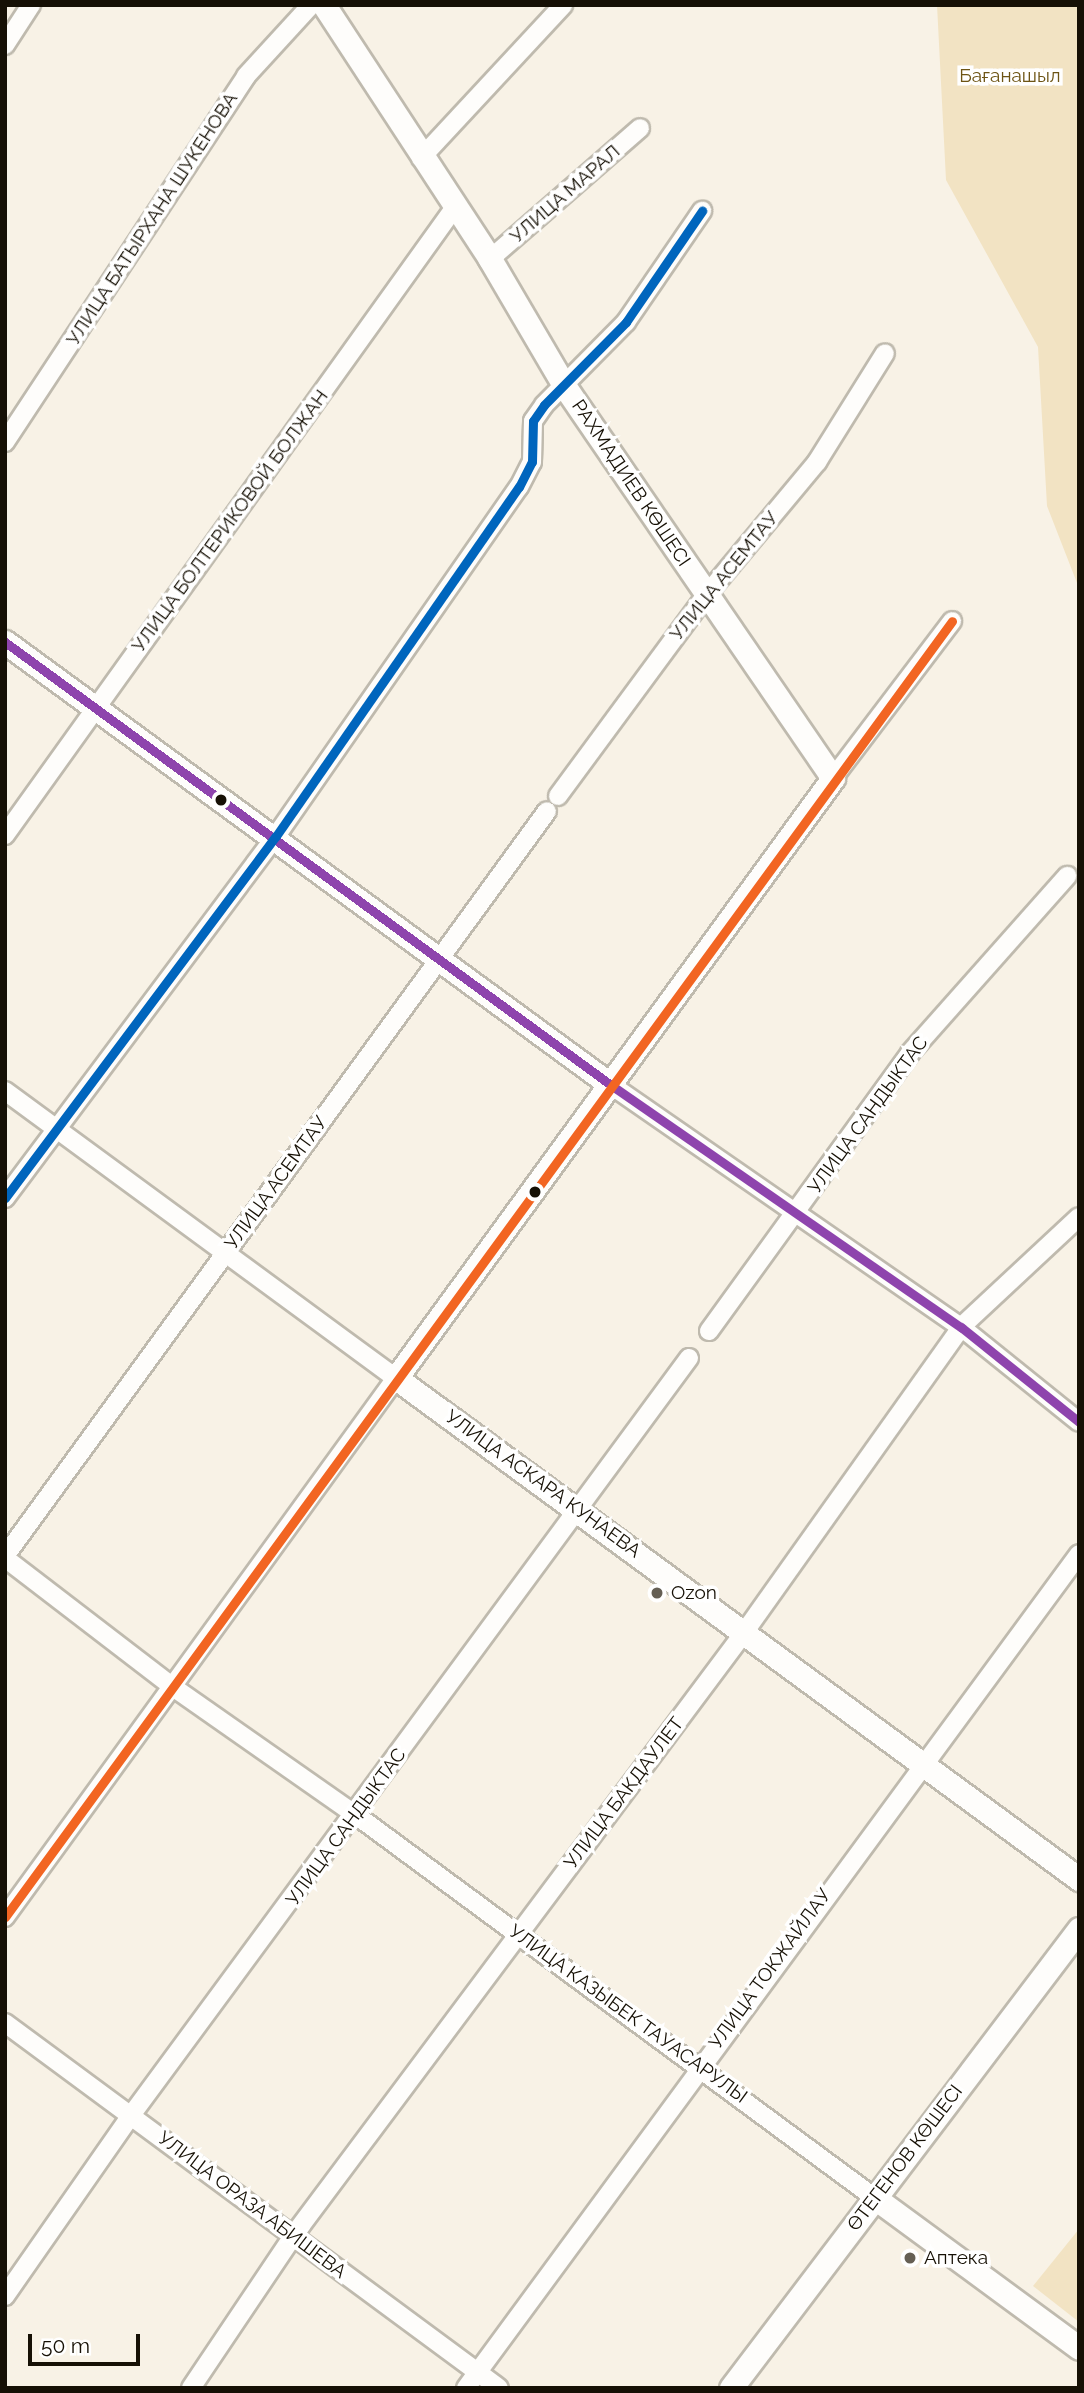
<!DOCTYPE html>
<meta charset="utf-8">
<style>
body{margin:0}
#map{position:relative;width:1084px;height:2393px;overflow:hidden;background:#f8f2e6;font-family:Raleway,sans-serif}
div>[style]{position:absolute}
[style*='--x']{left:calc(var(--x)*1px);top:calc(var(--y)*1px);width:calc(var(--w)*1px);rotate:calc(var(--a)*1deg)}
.green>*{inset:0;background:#f2e3c3}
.roads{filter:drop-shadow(2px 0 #bfbaae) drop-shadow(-2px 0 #bfbaae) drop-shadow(0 2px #bfbaae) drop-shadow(0 -2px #bfbaae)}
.minor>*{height:18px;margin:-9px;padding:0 9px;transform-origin:9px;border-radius:9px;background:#fefdfb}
.tertiary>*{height:23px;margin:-11.5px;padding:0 11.5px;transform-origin:11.5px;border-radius:11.5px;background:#fefdfb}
.bus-1>*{height:9px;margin:-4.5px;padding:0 4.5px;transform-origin:4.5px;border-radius:4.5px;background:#8e44ad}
.bus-2>*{height:9px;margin:-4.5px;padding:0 4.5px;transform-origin:4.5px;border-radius:4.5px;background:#f26522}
.bus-3>*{height:9px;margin:-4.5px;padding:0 4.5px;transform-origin:4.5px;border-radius:4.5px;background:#0065bd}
.dots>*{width:19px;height:19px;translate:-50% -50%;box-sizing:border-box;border:4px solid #fff;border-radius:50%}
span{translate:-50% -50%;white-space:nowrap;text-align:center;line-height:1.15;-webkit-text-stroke:7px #fff;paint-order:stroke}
.park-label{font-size:19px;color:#6d5414}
.street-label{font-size:19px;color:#161005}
.poi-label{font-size:19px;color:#161005}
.left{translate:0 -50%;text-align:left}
.frame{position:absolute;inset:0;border:7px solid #161005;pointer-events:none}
.scale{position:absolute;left:28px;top:2334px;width:112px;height:32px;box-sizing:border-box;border:4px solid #161005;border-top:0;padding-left:9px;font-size:21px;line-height:24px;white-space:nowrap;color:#161005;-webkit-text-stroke:5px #fff;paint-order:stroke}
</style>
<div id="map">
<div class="green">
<i style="clip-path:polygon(937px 5px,1079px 5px,1079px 588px,1047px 506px,1038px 347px,946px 180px)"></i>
<i style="clip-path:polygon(1079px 2229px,1079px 2322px,1033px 2286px)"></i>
</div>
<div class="roads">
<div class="minor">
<i style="--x:5;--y:45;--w:48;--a:-57"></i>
<i style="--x:421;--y:158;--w:209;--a:-47.1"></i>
<i style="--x:490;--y:259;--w:199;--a:-41.1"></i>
<i style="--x:5;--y:442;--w:438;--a:-56.6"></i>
<i style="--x:246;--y:76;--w:96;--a:-47.5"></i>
<i style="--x:833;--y:778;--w:197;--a:-52.8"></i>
<i style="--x:558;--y:796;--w:251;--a:-53.6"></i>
<i style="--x:707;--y:594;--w:172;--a:-50.2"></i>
<i style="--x:817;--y:462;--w:128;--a:-58"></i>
<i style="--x:5;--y:835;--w:773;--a:-54.38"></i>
<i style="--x:611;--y:1085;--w:426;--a:34.7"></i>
<i style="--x:961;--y:1327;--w:151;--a:38.8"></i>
<i style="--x:5;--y:1091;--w:485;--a:36.3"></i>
<i style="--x:396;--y:1378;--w:666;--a:125.96"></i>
<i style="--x:5;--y:1198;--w:452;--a:-53.2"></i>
<i style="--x:276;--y:836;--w:425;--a:-55.2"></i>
<i style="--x:519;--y:487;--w:28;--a:-63"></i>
<i style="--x:532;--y:462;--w:41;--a:-88.6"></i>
<i style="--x:533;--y:421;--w:19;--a:-55"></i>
<i style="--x:544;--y:405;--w:117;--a:-45.3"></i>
<i style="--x:626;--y:322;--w:135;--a:-55.6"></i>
<i style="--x:709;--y:1331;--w:343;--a:-54.1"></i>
<i style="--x:910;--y:1053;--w:237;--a:-48.4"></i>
<i style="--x:5;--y:1556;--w:921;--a:-53.96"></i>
<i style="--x:5;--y:1558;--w:212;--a:37.5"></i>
<i style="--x:173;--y:1687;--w:223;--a:35"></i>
<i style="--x:356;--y:1815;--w:645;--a:36.43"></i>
<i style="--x:5;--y:2023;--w:614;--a:36.46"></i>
<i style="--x:5;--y:2296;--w:222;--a:-55.1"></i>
<i style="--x:132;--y:2114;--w:939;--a:-53.62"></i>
<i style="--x:191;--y:2388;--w:183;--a:-56.1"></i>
<i style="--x:293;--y:2236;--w:757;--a:-53.22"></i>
<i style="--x:746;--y:1630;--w:372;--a:-54.6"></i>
<i style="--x:961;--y:1327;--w:161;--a:-43"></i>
<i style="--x:466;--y:2388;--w:1035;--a:-53.68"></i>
</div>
<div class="tertiary">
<i style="--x:324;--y:5;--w:303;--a:56.8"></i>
<i style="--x:490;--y:259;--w:148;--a:59.6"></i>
<i style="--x:565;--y:387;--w:474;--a:55.6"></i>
<i style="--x:833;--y:778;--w:742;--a:126.07"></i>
<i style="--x:396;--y:1378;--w:847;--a:36.26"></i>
<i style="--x:5;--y:642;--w:751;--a:36.17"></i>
<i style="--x:875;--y:2198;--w:253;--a:36.3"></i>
<i style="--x:731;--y:2388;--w:576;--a:-52.83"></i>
</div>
</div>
<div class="bus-1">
<i style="--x:5;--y:642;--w:751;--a:36.17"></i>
<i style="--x:611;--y:1085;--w:426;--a:34.7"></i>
<i style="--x:961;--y:1327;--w:151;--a:38.8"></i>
</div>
<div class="bus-2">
<i style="--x:5;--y:1917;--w:1605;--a:-53.84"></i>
</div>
<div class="bus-3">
<i style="--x:5;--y:1198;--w:452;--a:-53.2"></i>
<i style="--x:276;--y:836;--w:425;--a:-55.2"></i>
<i style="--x:519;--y:487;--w:28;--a:-63"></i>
<i style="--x:532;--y:462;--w:41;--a:-88.6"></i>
<i style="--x:533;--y:421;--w:19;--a:-55"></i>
<i style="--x:544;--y:405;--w:117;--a:-45.3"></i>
<i style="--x:626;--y:322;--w:135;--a:-55.6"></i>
</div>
<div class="dots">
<i style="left:221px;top:800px;background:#161005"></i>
<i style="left:535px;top:1192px;background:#161005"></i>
<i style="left:657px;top:1593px;background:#655f54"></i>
<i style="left:910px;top:2258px;background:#655f54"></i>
</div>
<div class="park-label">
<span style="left:1010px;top:76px">Бағанашыл</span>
</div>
<div class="street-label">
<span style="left:565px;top:194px;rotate:-41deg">УЛИЦА МАРАЛ</span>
<span style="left:152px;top:219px;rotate:-57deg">УЛИЦА БАТЫРХАНА ШУКЕНОВА</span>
<span style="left:631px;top:483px;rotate:56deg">РАХМАДИЕВ КӨШЕСІ</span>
<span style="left:230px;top:521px;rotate:-54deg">УЛИЦА БОЛТЕРИКОВОЙ БОЛЖАН</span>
<span style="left:724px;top:576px;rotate:-51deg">УЛИЦА АСЕМТАУ</span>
<span style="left:868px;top:1115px;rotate:-54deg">УЛИЦА САНДЫКТАС</span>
<span style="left:276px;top:1183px;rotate:-54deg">УЛИЦА АСЕМТАУ</span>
<span style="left:543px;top:1484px;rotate:36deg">УЛИЦА АСКАРА КУНАЕВА</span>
<span style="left:624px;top:1793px;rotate:-53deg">УЛИЦА БАКДАУЛЕТ</span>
<span style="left:346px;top:1827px;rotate:-54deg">УЛИЦА САНДЫКТАС</span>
<span style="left:770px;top:1969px;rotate:-54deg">УЛИЦА ТОКЖАЙЛАУ</span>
<span style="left:628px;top:2014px;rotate:36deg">УЛИЦА КАЗЫБЕК ТАУАСАРУЛЫ</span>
<span style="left:905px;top:2158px;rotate:-53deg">ӨТЕГЕНОВ КӨШЕСІ</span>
<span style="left:252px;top:2205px;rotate:37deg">УЛИЦА ОРАЗА АБИШЕВА</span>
</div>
<div class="poi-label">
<span class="left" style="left:671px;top:1593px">Ozon</span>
<span class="left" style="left:924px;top:2258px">Аптека</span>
</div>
<div class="frame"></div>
<div class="scale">50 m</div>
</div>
